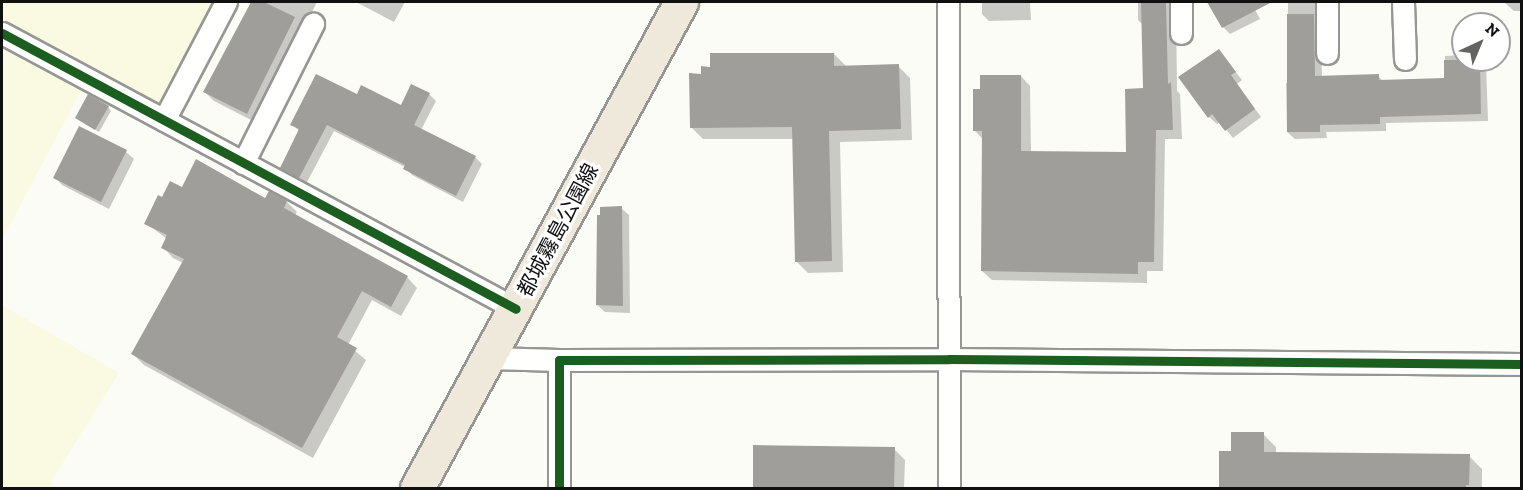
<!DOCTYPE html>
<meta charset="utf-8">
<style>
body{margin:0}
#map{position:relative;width:1523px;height:490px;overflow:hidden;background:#fcfcf7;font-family:"Zilla Slab","Noto Sans JP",serif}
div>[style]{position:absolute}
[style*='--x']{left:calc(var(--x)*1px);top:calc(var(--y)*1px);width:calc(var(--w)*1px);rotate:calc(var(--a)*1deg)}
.farmland>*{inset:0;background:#faf9e2}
.shadow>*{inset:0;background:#0003}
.building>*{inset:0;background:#a09e9b}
.roads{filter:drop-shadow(2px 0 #969694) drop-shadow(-2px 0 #969694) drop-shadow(0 2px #969694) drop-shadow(0 -2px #969694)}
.street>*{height:21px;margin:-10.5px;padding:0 10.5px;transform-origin:10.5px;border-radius:10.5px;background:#fffffe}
.primary>*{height:33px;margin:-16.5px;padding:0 16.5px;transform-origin:16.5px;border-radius:16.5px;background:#eee9da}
.cycleway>*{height:9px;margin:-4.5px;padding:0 4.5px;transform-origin:4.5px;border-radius:4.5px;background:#1b5e20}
span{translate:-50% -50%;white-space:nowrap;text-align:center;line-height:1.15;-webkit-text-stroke:6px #fff;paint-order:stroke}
.street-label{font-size:21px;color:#101010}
.frame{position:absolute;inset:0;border:3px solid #101010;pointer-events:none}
.north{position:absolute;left:1451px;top:12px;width:60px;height:60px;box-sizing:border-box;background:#fff;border:2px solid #9f9f9f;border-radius:50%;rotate:44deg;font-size:16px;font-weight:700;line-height:24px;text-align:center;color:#101010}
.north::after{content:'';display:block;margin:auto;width:21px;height:27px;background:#636361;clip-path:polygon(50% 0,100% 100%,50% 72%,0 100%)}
</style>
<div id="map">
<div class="farmland">
<i style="clip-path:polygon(2px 2px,218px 2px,160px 110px,92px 70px,2px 240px)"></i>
<i style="clip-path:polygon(2px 305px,119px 373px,51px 482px,58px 488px,2px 488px)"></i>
</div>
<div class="shadow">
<i style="clip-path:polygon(253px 2px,317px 2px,257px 123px,214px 101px,204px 91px)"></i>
<i style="clip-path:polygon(356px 2px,405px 2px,394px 22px)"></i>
<i style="clip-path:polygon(982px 2px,1030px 2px,1031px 20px,989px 21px,982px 14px)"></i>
<i style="clip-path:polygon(1138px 2px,1176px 2px,1177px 91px,1180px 94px,1182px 139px,1165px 139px,1163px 271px,1147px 271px,1147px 283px,992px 280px,982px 271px,984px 140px,975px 131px,981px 90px,1021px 76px,1030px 86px,1031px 152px,1128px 154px,1145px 90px,1143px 25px,1138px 20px)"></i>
<i style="clip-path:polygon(1209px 2px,1251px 2px,1260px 19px,1230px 34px,1223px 27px)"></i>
<i style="clip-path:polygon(1288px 2px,1319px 2px,1322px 77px,1378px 76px,1383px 81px,1446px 80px,1445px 56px,1463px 55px,1463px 60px,1483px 60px,1486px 63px,1488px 121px,1386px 123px,1386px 131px,1326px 132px,1327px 138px,1295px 139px,1287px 132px,1286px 83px,1288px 83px)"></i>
<i style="clip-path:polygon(1504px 2px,1522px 2px,1522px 11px,1514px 11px)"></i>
<i style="clip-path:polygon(1219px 51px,1242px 80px,1237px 84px,1261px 117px,1233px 138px,1220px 122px,1217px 124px,1209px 117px)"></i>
<i style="clip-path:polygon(834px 54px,846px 66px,898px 66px,910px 78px,912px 140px,840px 142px,843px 272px,808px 273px,796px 261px,794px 139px,703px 139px,691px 127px,702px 75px)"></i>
<i style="clip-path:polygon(429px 94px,436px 101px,421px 130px,475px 157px,482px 164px,463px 202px,412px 175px,405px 167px,334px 131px,306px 184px,282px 168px,300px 132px,292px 124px,357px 96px,402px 107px)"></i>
<i style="clip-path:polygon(108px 107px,111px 111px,99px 132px,76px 118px)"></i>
<i style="clip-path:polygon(79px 128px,126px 152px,134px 159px,109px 209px,62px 185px,55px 177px)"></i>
<i style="clip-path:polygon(183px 189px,287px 202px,297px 212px,295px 216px,407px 277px,417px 288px,401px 316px,372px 300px,348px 345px,366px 360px,313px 458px,144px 365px,133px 354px,183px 263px,173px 258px,163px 247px,167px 239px,146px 223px,163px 199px)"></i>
<i style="clip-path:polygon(621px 208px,629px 215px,630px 313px,605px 312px,597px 305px)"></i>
<i style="clip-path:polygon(1263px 434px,1276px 447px,1276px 453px,1469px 456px,1482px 469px,1482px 488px,1220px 488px,1232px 453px)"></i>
<i style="clip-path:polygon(894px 449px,905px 460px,904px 488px,754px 488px)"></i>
</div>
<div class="building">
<i style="clip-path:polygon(251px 2px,264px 2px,295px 17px,247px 114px,203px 92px)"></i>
<i style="clip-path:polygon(1141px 2px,1166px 2px,1168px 84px,1171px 82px,1173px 130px,1156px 130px,1154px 262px,1138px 262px,1138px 274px,981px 271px,982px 131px,973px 131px,973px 89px,980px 89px,980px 75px,1021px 75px,1021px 151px,1126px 152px,1125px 89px,1143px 88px)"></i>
<i style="clip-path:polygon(1207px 2px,1272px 2px,1222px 28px)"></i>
<i style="clip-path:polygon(1287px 14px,1314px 14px,1315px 76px,1379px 74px,1379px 80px,1444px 78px,1444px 60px,1480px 60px,1481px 114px,1380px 117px,1380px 124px,1320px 125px,1320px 132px,1287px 132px)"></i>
<i style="clip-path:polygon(1219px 49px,1236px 72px,1231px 75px,1255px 109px,1225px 131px,1212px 114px,1208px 118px,1178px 77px)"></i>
<i style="clip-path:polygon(710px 53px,834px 53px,834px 66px,899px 64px,901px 129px,829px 131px,832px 261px,795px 262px,792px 127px,690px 128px,689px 73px,701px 74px,701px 66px,710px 67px)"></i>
<i style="clip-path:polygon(316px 74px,357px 94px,361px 85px,401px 105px,411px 84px,430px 93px,414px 125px,476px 156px,456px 196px,403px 169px,405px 165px,327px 125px,299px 178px,280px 168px,299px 129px,290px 125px)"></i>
<i style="clip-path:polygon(88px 94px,109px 106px,95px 130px,75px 118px)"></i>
<i style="clip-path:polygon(79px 126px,127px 150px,101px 202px,53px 178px)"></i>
<i style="clip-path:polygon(196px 159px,265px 198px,269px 191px,287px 201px,284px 208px,408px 276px,391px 307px,362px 291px,337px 337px,357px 348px,302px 448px,131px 354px,184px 259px,161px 248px,167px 235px,144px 224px,158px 195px,162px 197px,170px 181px,182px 187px)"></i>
<i style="clip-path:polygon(622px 206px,623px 306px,596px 305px,597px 215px,600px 215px,600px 207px)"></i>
<i style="clip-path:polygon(1231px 432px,1264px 432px,1264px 452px,1470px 454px,1469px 485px,1466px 485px,1466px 489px,1219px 489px,1219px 451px,1231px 451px)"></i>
<i style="clip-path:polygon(753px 445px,895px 447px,894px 489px,753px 489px)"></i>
</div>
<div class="roads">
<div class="street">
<i style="--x:948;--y:2;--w:486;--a:89.9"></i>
<i style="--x:1181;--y:2;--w:31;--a:90"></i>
<i style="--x:1327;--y:2;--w:51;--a:90"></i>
<i style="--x:1403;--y:2;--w:57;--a:88"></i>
<i style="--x:2;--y:33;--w:583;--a:28.23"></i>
<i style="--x:164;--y:120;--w:133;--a:-62.3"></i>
<i style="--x:243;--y:163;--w:156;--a:-63.3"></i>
<i style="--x:490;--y:358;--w:69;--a:1.7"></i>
<i style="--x:559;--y:488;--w:128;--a:-90"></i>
<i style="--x:559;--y:360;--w:390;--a:-0.1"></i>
<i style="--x:949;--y:359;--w:573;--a:0.5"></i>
</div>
<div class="primary">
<i style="--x:417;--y:488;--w:553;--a:-61.49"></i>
</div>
</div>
<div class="cycleway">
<i style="--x:2;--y:33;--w:583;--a:28.23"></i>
<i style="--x:559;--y:488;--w:128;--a:-90"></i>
<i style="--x:559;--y:360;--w:390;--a:-0.1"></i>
<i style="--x:949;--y:359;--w:573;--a:0.5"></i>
</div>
<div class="street-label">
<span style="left:558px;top:230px;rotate:-62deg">都城霧島公園線</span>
</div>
<div class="frame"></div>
<div class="north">N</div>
</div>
